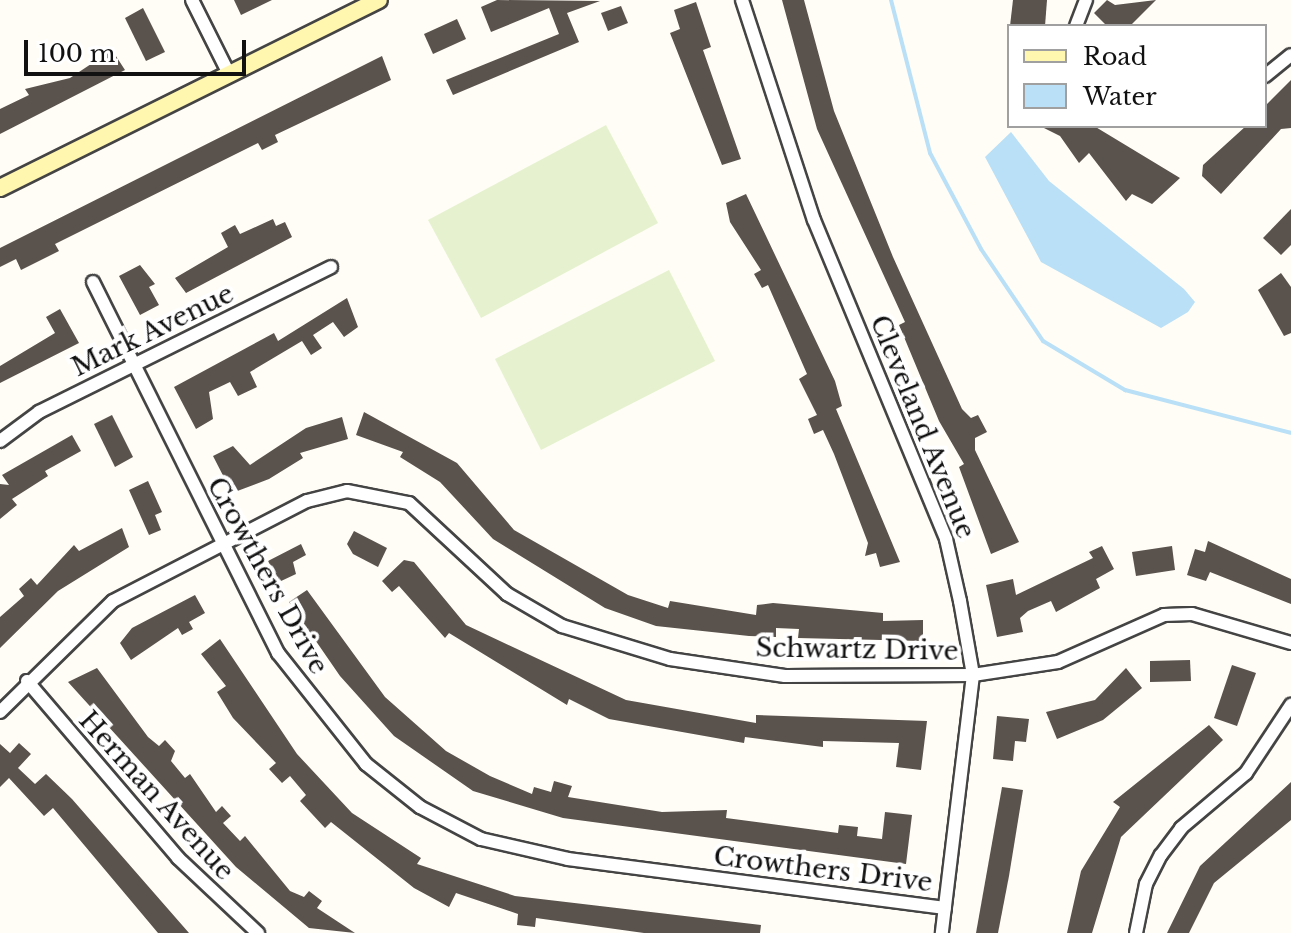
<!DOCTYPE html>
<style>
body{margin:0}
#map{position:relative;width:1291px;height:933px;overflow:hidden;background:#fffdf5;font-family:"Libre Baskerville",serif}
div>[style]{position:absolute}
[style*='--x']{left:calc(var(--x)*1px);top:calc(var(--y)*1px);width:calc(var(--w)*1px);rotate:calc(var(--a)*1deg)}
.pitch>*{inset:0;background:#e6f2cf}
.water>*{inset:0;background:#b9e0f7}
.stream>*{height:4px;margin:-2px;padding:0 2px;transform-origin:2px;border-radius:2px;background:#b9e0f7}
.building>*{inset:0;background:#5a524d}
.roads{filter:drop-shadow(2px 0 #444) drop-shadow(-2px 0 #444) drop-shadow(0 2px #444) drop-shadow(0 -2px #444)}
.street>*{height:12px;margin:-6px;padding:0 6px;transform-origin:6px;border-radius:6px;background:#fff}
.secondary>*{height:16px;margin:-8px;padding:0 8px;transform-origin:8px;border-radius:8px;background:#fff6b0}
span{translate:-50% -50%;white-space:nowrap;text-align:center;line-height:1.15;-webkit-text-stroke:8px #fff;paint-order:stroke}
.street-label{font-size:26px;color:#111}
.legend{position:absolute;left:1007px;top:24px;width:260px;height:104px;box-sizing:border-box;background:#fff;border:2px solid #a0a0a0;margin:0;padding:10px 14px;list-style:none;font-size:24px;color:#111}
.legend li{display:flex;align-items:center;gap:16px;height:40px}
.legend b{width:40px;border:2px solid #a0a0a0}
.scale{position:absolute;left:24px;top:40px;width:222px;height:36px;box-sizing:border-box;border:4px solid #111;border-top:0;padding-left:10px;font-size:24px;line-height:28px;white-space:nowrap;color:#111;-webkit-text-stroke:6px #fff;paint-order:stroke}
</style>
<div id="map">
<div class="pitch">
<i style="clip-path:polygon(606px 125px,658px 223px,481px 318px,428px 220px)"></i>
<i style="clip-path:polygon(669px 270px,715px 361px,541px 450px,495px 359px)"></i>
</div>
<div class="water">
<i style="clip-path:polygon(1011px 132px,1049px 181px,1184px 289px,1195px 302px,1188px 312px,1161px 328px,1041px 262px,985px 157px)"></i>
</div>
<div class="stream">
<i style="--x:891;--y:0;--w:158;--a:75.7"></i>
<i style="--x:930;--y:153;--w:109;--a:62"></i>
<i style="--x:981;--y:249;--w:111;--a:56"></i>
<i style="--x:1043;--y:341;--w:96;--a:30.9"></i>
<i style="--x:1125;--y:390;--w:171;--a:14.5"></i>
</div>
<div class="building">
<i style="clip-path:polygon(234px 0,272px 0,241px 15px)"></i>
<i style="clip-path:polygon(497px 0,600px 1px,567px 13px,579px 42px,453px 95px,446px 80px,559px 34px,549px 8px,491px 32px,481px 7px)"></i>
<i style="clip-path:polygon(782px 0,804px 0,834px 111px,893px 257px,962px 409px,971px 418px,978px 415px,987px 432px,975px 438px,975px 450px,1019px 542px,991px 554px,959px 467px,964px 464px,939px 421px,899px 325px,905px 322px,817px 129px)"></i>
<i style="clip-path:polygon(1013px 0,1047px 0,1045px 26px,1010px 26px)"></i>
<i style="clip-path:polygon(1107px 0,1115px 5px,1156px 0,1130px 26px,1107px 26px,1094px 13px)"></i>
<i style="clip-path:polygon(696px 2px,711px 47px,703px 50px,741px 159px,722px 165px,670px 33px,680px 29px,674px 10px)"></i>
<i style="clip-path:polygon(621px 6px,628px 23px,608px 31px,601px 13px)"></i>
<i style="clip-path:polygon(143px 8px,165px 52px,146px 61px,125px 18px)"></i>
<i style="clip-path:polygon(457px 19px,466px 39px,433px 54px,424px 34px)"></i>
<i style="clip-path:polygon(112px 50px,125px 70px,0 134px,0 109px,29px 95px,25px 89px,70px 78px)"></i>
<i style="clip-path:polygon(382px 56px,391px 80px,275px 135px,278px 142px,262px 150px,258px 143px,55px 244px,59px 251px,21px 270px,16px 259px,0 267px,0 248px)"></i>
<i style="clip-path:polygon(1291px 80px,1291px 128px,1281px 129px,1221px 194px,1202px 176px,1203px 165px,1246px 126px,1265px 126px,1265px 106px)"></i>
<i style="clip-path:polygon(1040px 126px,1094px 126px,1180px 178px,1152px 204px,1132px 194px,1126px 201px,1089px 153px,1079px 163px,1060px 136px)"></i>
<i style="clip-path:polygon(746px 194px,835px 381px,842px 406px,836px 409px,900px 562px,880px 567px,876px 553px,865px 556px,868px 543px,834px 454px,823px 430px,814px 434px,808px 419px,817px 415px,799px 379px,807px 374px,768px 285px,762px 288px,754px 274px,761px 270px,730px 222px,726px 203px)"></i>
<i style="clip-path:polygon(1291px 209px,1291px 245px,1281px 255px,1263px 238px)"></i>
<i style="clip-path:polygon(273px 219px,276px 226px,285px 222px,292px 237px,186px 293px,175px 278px,228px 247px,221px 233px,235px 225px,240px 234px)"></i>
<i style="clip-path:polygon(140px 265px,155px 284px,149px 287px,159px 305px,140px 315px,119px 276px)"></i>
<i style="clip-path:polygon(1281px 273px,1291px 287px,1291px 333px,1284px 336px,1258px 290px)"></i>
<i style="clip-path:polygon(347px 298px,358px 327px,344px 337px,333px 322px,313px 335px,322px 348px,311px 355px,302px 341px,250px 372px,257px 387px,238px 396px,230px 382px,209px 392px,213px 419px,196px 429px,174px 387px,274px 333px,278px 341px)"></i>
<i style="clip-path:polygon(60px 309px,79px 343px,0 383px,0 366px,55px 333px,46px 317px)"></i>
<i style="clip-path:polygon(364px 412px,457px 463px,514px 530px,628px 595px,668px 608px,670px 601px,756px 615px,757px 605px,773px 603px,883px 613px,883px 621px,923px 620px,923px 641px,798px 638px,799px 629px,776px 628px,776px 637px,749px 636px,656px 626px,605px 608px,493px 539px,440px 482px,400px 457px,403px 452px,356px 435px)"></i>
<i style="clip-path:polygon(112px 415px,133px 457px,115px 467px,94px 424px)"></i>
<i style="clip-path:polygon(342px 417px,348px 439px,300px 453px,303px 458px,269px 479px,232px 493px,213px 456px,233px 446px,250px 465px,306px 428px)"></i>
<i style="clip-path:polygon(72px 435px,81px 451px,45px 471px,48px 476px,12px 499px,17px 505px,0 519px,0 484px,9px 485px,2px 475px)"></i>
<i style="clip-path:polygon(148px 481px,162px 512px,155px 515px,161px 530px,149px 535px,129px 490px)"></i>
<i style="clip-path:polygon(122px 528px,129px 547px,58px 591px,0 648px,0 617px,24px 596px,19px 589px,31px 578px,37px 585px,74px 545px,79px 551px)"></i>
<i style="clip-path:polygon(354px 531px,387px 548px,378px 567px,353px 554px,347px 544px)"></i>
<i style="clip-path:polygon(1208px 541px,1291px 579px,1291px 604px,1210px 572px,1206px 581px,1187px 575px,1195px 549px,1205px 552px)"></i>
<i style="clip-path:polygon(301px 544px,306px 555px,293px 562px,296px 574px,279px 582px,268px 561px)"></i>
<i style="clip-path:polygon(1102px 546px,1114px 569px,1096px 579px,1100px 588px,1056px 612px,1051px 601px,1028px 611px,1020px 618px,1023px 632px,997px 637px,986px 585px,1013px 579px,1016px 595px,1093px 558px,1089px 552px)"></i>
<i style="clip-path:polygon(1172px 546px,1175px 570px,1136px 576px,1132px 552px)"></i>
<i style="clip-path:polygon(404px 560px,414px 562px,466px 625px,626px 700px,756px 723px,756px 715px,927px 721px,921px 770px,896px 767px,899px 743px,823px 741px,823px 747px,745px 737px,744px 743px,609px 719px,569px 699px,567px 705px,449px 633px,445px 638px,399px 586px,392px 592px,382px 581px)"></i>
<i style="clip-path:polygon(307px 590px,385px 697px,446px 751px,490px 776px,532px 794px,534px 787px,551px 792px,554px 781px,572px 786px,568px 797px,662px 812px,727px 810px,726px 818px,838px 833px,839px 825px,858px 827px,857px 836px,882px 839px,885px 812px,912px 815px,906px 864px,563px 818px,473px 791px,394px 736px,340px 676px,289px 602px)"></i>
<i style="clip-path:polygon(195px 595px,205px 613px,189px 622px,193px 629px,182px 635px,178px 628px,131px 660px,120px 643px,132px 628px)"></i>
<i style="clip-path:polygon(220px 639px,297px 754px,352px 813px,421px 858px,417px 864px,515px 896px,761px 925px,760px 933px,644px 933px,536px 918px,535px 927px,517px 925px,518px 914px,456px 893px,449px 907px,414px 888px,331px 822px,325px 828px,300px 801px,306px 795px,290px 776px,282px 783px,269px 769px,276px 763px,233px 718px,217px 692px,226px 686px,201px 654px)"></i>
<i style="clip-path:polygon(1190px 660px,1191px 681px,1150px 682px,1150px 661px)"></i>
<i style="clip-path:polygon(1232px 665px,1256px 673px,1237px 726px,1214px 718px)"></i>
<i style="clip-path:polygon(97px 668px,148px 737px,159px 746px,165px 740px,175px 751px,171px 761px,185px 778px,190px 774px,216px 812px,222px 806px,231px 816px,223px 823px,240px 841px,245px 836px,290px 891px,304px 897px,309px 891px,322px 901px,317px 908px,355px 933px,309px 928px,236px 867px,68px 682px)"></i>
<i style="clip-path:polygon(1126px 668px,1142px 688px,1103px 720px,1057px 739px,1046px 712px,1095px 700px)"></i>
<i style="clip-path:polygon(997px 716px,1029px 719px,1026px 742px,1015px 741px,1013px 761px,993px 759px)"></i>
<i style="clip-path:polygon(1209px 725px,1223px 740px,1121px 837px,1092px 933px,1067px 933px,1081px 871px,1120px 807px,1113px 802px)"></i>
<i style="clip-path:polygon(19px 743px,31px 754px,18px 768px,35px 784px,46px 774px,72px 799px,189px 933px,158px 933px,53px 808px,44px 816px,9px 778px,0 787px,0 744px,10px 753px)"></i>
<i style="clip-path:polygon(1291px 782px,1291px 820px,1214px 883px,1189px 933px,1167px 933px,1200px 866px)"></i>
<i style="clip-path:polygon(1002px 787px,1023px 790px,1009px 876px,998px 933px,976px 933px)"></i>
</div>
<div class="roads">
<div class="street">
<i style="--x:192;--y:0;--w:83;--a:63.4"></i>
<i style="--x:742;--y:0;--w:231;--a:71.9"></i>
<i style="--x:814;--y:220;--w:345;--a:67.5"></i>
<i style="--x:946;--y:539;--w:64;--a:77.3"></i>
<i style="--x:960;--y:601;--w:75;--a:80"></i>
<i style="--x:973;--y:675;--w:260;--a:96.9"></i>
<i style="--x:1076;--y:26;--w:28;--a:-69"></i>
<i style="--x:1265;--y:76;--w:33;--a:-39"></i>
<i style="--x:93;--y:282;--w:415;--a:63.5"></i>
<i style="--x:278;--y:653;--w:142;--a:51.6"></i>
<i style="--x:366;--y:764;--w:69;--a:38.5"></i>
<i style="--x:420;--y:807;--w:69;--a:27.7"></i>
<i style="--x:481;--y:839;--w:89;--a:12.9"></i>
<i style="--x:568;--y:859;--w:380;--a:7.4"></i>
<i style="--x:0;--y:441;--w:49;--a:-36.6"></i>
<i style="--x:39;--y:412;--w:326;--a:-26.4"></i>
<i style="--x:27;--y:681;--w:233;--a:49.5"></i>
<i style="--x:178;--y:858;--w:110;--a:43.2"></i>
<i style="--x:0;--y:712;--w:158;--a:-44.5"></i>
<i style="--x:113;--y:601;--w:218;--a:-27.3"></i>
<i style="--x:307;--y:501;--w:41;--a:-14"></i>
<i style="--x:347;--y:491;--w:63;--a:11"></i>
<i style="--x:409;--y:503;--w:134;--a:42.9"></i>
<i style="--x:507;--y:594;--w:64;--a:30.2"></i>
<i style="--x:562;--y:626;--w:113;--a:17"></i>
<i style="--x:670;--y:659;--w:116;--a:8.4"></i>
<i style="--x:785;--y:676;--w:188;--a:-0.3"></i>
<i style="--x:973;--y:675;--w:86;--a:-8.7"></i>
<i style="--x:1058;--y:662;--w:116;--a:-23.9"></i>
<i style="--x:1164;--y:615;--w:28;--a:-2"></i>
<i style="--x:1192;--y:614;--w:103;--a:16.3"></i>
<i style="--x:1136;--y:933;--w:50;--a:-78.5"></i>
<i style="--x:1146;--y:884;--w:33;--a:-63"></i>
<i style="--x:1161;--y:855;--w:34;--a:-53"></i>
<i style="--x:1181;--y:828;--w:85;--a:-40.2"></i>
<i style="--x:1246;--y:773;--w:82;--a:-56.5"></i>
</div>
<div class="secondary">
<i style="--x:0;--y:188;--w:423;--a:-26.4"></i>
</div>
</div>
<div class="street-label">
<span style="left:153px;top:331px;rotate:-26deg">Mark Avenue</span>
<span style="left:922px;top:427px;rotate:68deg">Cleveland Avenue</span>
<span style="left:267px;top:576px;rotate:61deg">Crowthers Drive</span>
<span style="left:857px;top:650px;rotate:1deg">Schwartz Drive</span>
<span style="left:156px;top:796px;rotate:48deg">Herman Avenue</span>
<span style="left:823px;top:870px;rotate:7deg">Crowthers Drive</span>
</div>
<ul class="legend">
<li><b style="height:10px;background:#fff6b0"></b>Road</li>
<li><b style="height:22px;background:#b9e0f7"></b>Water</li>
</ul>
<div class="scale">100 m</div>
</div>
